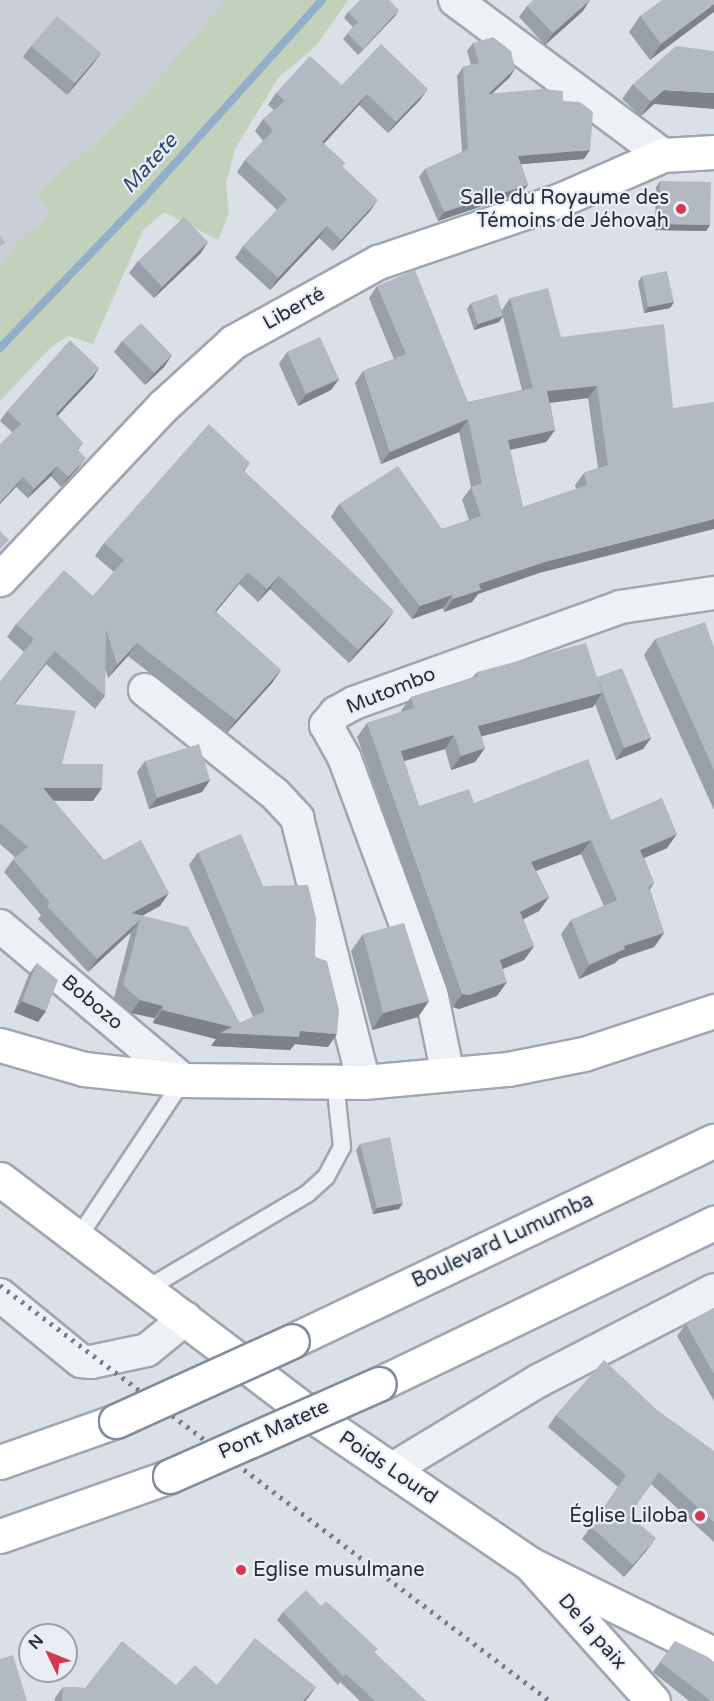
<!DOCTYPE html>
<meta charset="utf-8">
<style>
body{margin:0}
#map{position:relative;width:714px;height:1701px;overflow:hidden;background:#dbdfe6;font-family:"Varela Round",sans-serif}
div>[style]{position:absolute}
[style*='--x']{left:calc(var(--x)*1px);top:calc(var(--y)*1px);width:calc(var(--w)*1px);rotate:calc(var(--a)*1deg)}
.built>*{inset:0;background:#c9ced8}
.green>*{inset:0;background:#c1d1bb}
.stream>*{height:8px;margin:-4px;padding:0 4px;transform-origin:4px;border-radius:4px;background:#93aec9}
.roads{filter:drop-shadow(2px 0 #a0a6b0) drop-shadow(-2px 0 #a0a6b0) drop-shadow(0 2px #a0a6b0) drop-shadow(0 -2px #a0a6b0)}
.lane>*{height:16px;margin:-8px;padding:0 8px;transform-origin:8px;border-radius:8px;background:#edf0f5}
.street>*{height:32px;margin:-16px;padding:0 16px;transform-origin:16px;border-radius:16px;background:#edf0f5}
.secondary>*{height:33px;margin:-16.5px;padding:0 16.5px;transform-origin:16.5px;border-radius:16.5px;background:#fff}
.primary>*{height:33px;margin:-16.5px;padding:0 16.5px;transform-origin:16.5px;border-radius:16.5px;background:#fff}
.highway>*{height:33px;margin:-16.5px;padding:0 16.5px;transform-origin:16.5px;border-radius:16.5px;background:#fff}
.rail>*{height:4.5px;margin-top:-2.25px;transform-origin:0;background:repeating-linear-gradient(90deg,#737f91 0 3px,transparent 0 9px)}
.bridges{filter:drop-shadow(2px 0 #818d9e) drop-shadow(-2px 0 #818d9e) drop-shadow(0 2px #818d9e) drop-shadow(0 -2px #818d9e)}
.highway-bridge>*{height:33px;margin:-16.5px;padding:0 16.5px;transform-origin:16.5px;border-radius:16.5px;background:#fff}
.wall>*{inset:0;background:#999fa8}
.shaded-wall>*{inset:0;background:#7d8288}
.building>*{inset:0;background:#b2b9c3}
.dots>*{width:16px;height:16px;translate:-50% -50%;box-sizing:border-box;border:3px solid #eaeef4;border-radius:50%}
span{translate:-50% -50%;white-space:nowrap;text-align:center;line-height:1.15;-webkit-text-stroke:4.5px #eaeef4;paint-order:stroke}
.poi-label{font-size:20px;color:#242d3d}
.right{translate:-100% -50%;text-align:right}
.left{translate:0 -50%;text-align:left}
.street-label{font-size:20px;color:#242d3d}
.water-label{font-size:21px;color:#2c4d73;font-style:italic}
.north{position:absolute;left:18px;top:1623px;width:60px;height:60px;box-sizing:border-box;background:#eaeef4;border:2px solid #9ba1ab;border-radius:50%;rotate:313deg;font-size:16px;font-weight:700;line-height:24px;text-align:center;color:#242d3d}
.north::after{content:'';display:block;margin:auto;width:21px;height:27px;background:#d53650;clip-path:polygon(50% 0,100% 100%,50% 72%,0 100%)}
</style>
<div id="map">
<div class="built">
<i style="clip-path:polygon(0 0,314px 0,0 341px)"></i>
</div>
<div class="green">
<i style="clip-path:polygon(226px 0,348px 0,316px 46px,278px 78px,235px 149px,226px 184px,229px 213px,218px 240px,164px 212px,143px 230px,93px 344px,68px 336px,51px 347px,0 401px,0 265px,16px 243px,51px 213px,39px 198px,40px 189px,95px 143px,157px 80px)"></i>
</div>
<div class="stream">
<i style="--x:0;--y:348;--w:205;--a:-46.2"></i>
<i style="--x:142;--y:200;--w:269;--a:-48"></i>
</div>
<div class="roads">
<div class="lane">
<i style="--x:78;--y:1238;--w:190;--a:-56.4"></i>
<i style="--x:148;--y:1288;--w:185;--a:-30.6"></i>
<i style="--x:307;--y:1194;--w:25;--a:-42"></i>
<i style="--x:326;--y:1177;--w:34;--a:-62"></i>
<i style="--x:342;--y:1147;--w:65;--a:-96.1"></i>
</div>
<div class="street">
<i style="--x:455;--y:0;--w:259;--a:36.7"></i>
<i style="--x:145;--y:690;--w:166;--a:38.7"></i>
<i style="--x:275;--y:794;--w:33;--a:47"></i>
<i style="--x:297;--y:818;--w:272;--a:75.8"></i>
<i style="--x:0;--y:926;--w:239;--a:40.1"></i>
<i style="--x:448;--y:1075;--w:85;--a:-101.6"></i>
<i style="--x:431;--y:992;--w:248;--a:-110.3"></i>
<i style="--x:345;--y:759;--w:39;--a:-119"></i>
<i style="--x:326;--y:725;--w:16;--a:-50"></i>
<i style="--x:336;--y:713;--w:21;--a:-29"></i>
<i style="--x:354;--y:703;--w:283;--a:-19.8"></i>
<i style="--x:620;--y:607;--w:95;--a:-8.5"></i>
<i style="--x:0;--y:1295;--w:104;--a:39.2"></i>
<i style="--x:81;--y:1361;--w:10;--a:6"></i>
<i style="--x:91;--y:1362;--w:57;--a:-12.1"></i>
<i style="--x:147;--y:1350;--w:50;--a:-39.4"></i>
<i style="--x:391;--y:1470;--w:172;--a:-31.2"></i>
<i style="--x:538;--y:1381;--w:198;--a:-27.3"></i>
</div>
<div class="secondary">
<i style="--x:0;--y:579;--w:238;--a:-46.7"></i>
<i style="--x:163;--y:406;--w:95;--a:-42.4"></i>
<i style="--x:233;--y:342;--w:166;--a:-28.9"></i>
<i style="--x:378;--y:262;--w:192;--a:-18.8"></i>
<i style="--x:560;--y:200;--w:112;--a:-23.6"></i>
<i style="--x:663;--y:155;--w:51;--a:-3.4"></i>
<i style="--x:530;--y:1564;--w:184;--a:48.1"></i>
</div>
<div class="primary">
<i style="--x:0;--y:1045;--w:87;--a:15.9"></i>
<i style="--x:84;--y:1069;--w:100;--a:6.3"></i>
<i style="--x:183;--y:1080;--w:181;--a:0.6"></i>
<i style="--x:364;--y:1082;--w:145;--a:-5.2"></i>
<i style="--x:508;--y:1069;--w:77;--a:-11.2"></i>
<i style="--x:584;--y:1054;--w:137;--a:-18.3"></i>
<i style="--x:0;--y:1179;--w:389;--a:37.2"></i>
<i style="--x:310;--y:1414;--w:266;--a:34.3"></i>
<i style="--x:530;--y:1564;--w:205;--a:26.1"></i>
</div>
<div class="highway">
<i style="--x:292;--y:1341;--w:467;--a:-25.4"></i>
<i style="--x:379;--y:1384;--w:372;--a:-25.7"></i>
<i style="--x:0;--y:1462;--w:123;--a:-19.5"></i>
<i style="--x:0;--y:1536;--w:180;--a:-19.4"></i>
</div>
</div>
<div class="rail">
<i style="--x:0;--y:1285;--w:690;--a:37.1"></i>
</div>
<div class="bridges">
<div class="highway-bridge">
<i style="--x:116;--y:1421;--w:193;--a:-24.4"></i>
<i style="--x:170;--y:1476;--w:228;--a:-23.8"></i>
</div>
</div>
<div class="wall">
<i style="clip-path:polygon(714px 0,650px 60px,629px 32px,640px 16px)"></i>
<i style="clip-path:polygon(527px 6px,583px 11px,545px 45px,519px 17px)"></i>
<i style="clip-path:polygon(348px 12px,395px 16px,358px 55px,343px 39px,353px 27px,344px 18px)"></i>
<i style="clip-path:polygon(473px 43px,515px 69px,509px 78px,492px 93px,563px 101px,584px 159px,521px 164px,528px 185px,521px 193px,438px 221px,419px 177px,425px 169px,462px 152px,457px 76px,463px 67px,471px 65px,467px 51px)"></i>
<i style="clip-path:polygon(31px 46px,101px 53px,93px 64px,67px 95px,23px 57px)"></i>
<i style="clip-path:polygon(633px 84px,654px 104px,641px 116px,622px 99px)"></i>
<i style="clip-path:polygon(342px 85px,420px 100px,388px 133px,359px 105px,324px 144px,345px 163px,342px 166px,370px 211px,333px 251px,319px 238px,270px 290px,235px 258px,243px 246px,277px 210px,237px 172px,245px 160px,263px 141px,255px 131px,263px 119px,274px 110px,268px 105px,276px 93px)"></i>
<i style="clip-path:polygon(660px 181px,710px 225px,706px 231px,655px 230px,656px 187px)"></i>
<i style="clip-path:polygon(208px 242px,200px 254px,154px 298px,129px 273px,138px 261px)"></i>
<i style="clip-path:polygon(642px 276px,674px 302px,670px 308px,644px 313px,638px 282px)"></i>
<i style="clip-path:polygon(evenodd,377px 286px,468px 402px,522px 390px,503px 317px,499px 322px,474px 330px,467px 309px,471px 303px,502px 310px,510px 298px,561px 337px,673px 408px,539px 573px,478px 594px,472px 602px,444px 612px,443px 608px,412px 619px,331px 517px,339px 504px,442px 529px,469px 520px,462px 500px,471px 487px,459px 432px,381px 464px,355px 383px,363px 371px,394px 359px,369px 298px,377px 286px,588px 398px,598px 468px,584px 473px,575px 485px,576px 489px,523px 507px,510px 450px,546px 442px,555px 430px,550px 403px,588px 398px)"></i>
<i style="clip-path:polygon(122px 341px,172px 355px,164px 367px,145px 385px,114px 352px)"></i>
<i style="clip-path:polygon(287px 352px,339px 379px,331px 390px,298px 406px,279px 364px)"></i>
<i style="clip-path:polygon(93px 378px,57px 415px,83px 443px,78px 450px,79px 467px,61px 487px,51px 476px,28px 498px,16px 487px,12px 432px,0 421px,7px 411px)"></i>
<i style="clip-path:polygon(250px 463px,244px 471px,385px 624px,349px 663px,270px 589px,258px 602px,239px 584px,216px 612px,281px 670px,272px 683px,227px 733px,128px 656px,108px 678px,105px 669px,105px 696px,95px 709px,46px 664px,15px 704px,62px 764px,93px 801px,54px 801px,104px 860px,160px 906px,142px 916px,240px 1023px,253px 1017px,189px 865px,198px 852px,263px 886px,315px 957px,328px 1047px,295px 1044px,290px 1050px,211px 1046px,216px 1039px,153px 1023px,154px 1018px,131px 1013px,114px 998px,131px 932px,88px 972px,38px 919px,41px 915px,4px 872px,15px 857px,0 844px,0 682px,24px 652px,7px 637px,16px 624px,93px 596px,114px 572px,95px 556px,104px 543px)"></i>
<i style="clip-path:polygon(655px 639px,714px 648px,714px 810px,644px 655px)"></i>
<i style="clip-path:polygon(477px 672px,597px 677px,651px 738px,643px 749px,616px 760px,595px 704px,593px 707px,481px 736px,485px 748px,475px 762px,451px 770px,445px 749px,404px 761px,419px 806px,474px 803px,611px 820px,667px 848px,644px 858px,654px 883px,650px 890px,664px 933px,654px 947px,619px 959px,615px 963px,579px 979px,561px 934px,571px 920px,604px 906px,581px 854px,536px 871px,549px 897px,539px 911px,523px 919px,534px 946px,524px 960px,503px 969px,497px 996px,459px 1009px,453px 1007px,357px 737px,367px 723px,401px 712px,401px 711px,411px 697px,472px 678px)"></i>
<i style="clip-path:polygon(145px 761px,210px 780px,202px 792px,149px 809px,137px 772px)"></i>
<i style="clip-path:polygon(363px 934px,429px 1001px,418px 1017px,372px 1030px,351px 951px)"></i>
<i style="clip-path:polygon(37px 963px,46px 1011px,38px 1022px,14px 1012px,29px 974px)"></i>
<i style="clip-path:polygon(360px 1144px,399px 1209px,373px 1214px,356px 1150px)"></i>
<i style="clip-path:polygon(714px 1308px,714px 1401px,677px 1336px,686px 1324px)"></i>
<i style="clip-path:polygon(658px 1411px,714px 1451px,714px 1542px,651px 1484px,629px 1515px,647px 1550px,624px 1577px,582px 1539px,618px 1487px,548px 1427px,556px 1415px)"></i>
<i style="clip-path:polygon(321px 1606px,375px 1653px,426px 1701px,360px 1701px,340px 1682px,338px 1685px,277px 1620px,283px 1612px)"></i>
<i style="clip-path:polygon(675px 1641px,714px 1701px,689px 1701px,653px 1672px)"></i>
<i style="clip-path:polygon(176px 1685px,217px 1685px,316px 1687px,305px 1701px,55px 1701px,55px 1698px,63px 1687px,85px 1688px)"></i>
</div>
<div class="shaded-wall">
<i style="clip-path:polygon(590px 0,583px 11px,545px 45px,553px 33px)"></i>
<i style="clip-path:polygon(714px 4px,714px 12px,650px 60px,661px 44px)"></i>
<i style="clip-path:polygon(399px 10px,395px 16px,358px 55px,363px 49px)"></i>
<i style="clip-path:polygon(101px 53px,93px 64px,67px 95px,75px 83px)"></i>
<i style="clip-path:polygon(515px 69px,509px 78px,482px 103px,488px 94px)"></i>
<i style="clip-path:polygon(428px 89px,420px 100px,388px 133px,396px 122px)"></i>
<i style="clip-path:polygon(664px 90px,714px 93px,714px 109px,654px 104px,641px 116px,651px 101px)"></i>
<i style="clip-path:polygon(367px 94px,359px 105px,314px 154px,322px 142px)"></i>
<i style="clip-path:polygon(590px 150px,584px 159px,512px 165px,518px 156px)"></i>
<i style="clip-path:polygon(528px 185px,521px 193px,438px 221px,444px 212px)"></i>
<i style="clip-path:polygon(378px 200px,370px 211px,333px 251px,341px 240px)"></i>
<i style="clip-path:polygon(659px 224px,710px 225px,706px 231px,655px 230px)"></i>
<i style="clip-path:polygon(327px 226px,319px 238px,270px 290px,278px 278px)"></i>
<i style="clip-path:polygon(208px 242px,200px 254px,154px 298px,162px 287px)"></i>
<i style="clip-path:polygon(674px 302px,670px 308px,644px 313px,648px 307px)"></i>
<i style="clip-path:polygon(503px 316px,499px 322px,474px 330px,478px 324px)"></i>
<i style="clip-path:polygon(172px 355px,164px 367px,145px 385px,154px 373px)"></i>
<i style="clip-path:polygon(99px 368px,93px 378px,50px 424px,56px 414px)"></i>
<i style="clip-path:polygon(339px 379px,331px 390px,298px 406px,306px 394px)"></i>
<i style="clip-path:polygon(597px 386px,588px 398px,539px 404px,547px 391px)"></i>
<i style="clip-path:polygon(468px 419px,459px 432px,381px 464px,390px 452px)"></i>
<i style="clip-path:polygon(555px 430px,546px 442px,499px 452px,508px 440px)"></i>
<i style="clip-path:polygon(86px 458px,79px 467px,61px 487px,68px 477px)"></i>
<i style="clip-path:polygon(57px 466px,51px 476px,28px 498px,34px 489px)"></i>
<i style="clip-path:polygon(23px 477px,16px 487px,0 504px,0 502px)"></i>
<i style="clip-path:polygon(714px 519px,714px 529px,539px 573px,478px 594px,472px 602px,444px 612px,453px 599px,479px 584px,548px 561px)"></i>
<i style="clip-path:polygon(248px 572px,239px 584px,206px 624px,215px 611px)"></i>
<i style="clip-path:polygon(279px 576px,270px 589px,258px 602px,267px 589px)"></i>
<i style="clip-path:polygon(452px 595px,443px 608px,412px 619px,420px 606px)"></i>
<i style="clip-path:polygon(394px 611px,385px 624px,349px 663px,358px 650px)"></i>
<i style="clip-path:polygon(137px 643px,128px 656px,108px 678px,117px 665px)"></i>
<i style="clip-path:polygon(55px 651px,46px 664px,5px 717px,14px 704px)"></i>
<i style="clip-path:polygon(281px 670px,272px 683px,227px 733px,236px 720px)"></i>
<i style="clip-path:polygon(602px 693px,593px 707px,468px 740px,478px 726px)"></i>
<i style="clip-path:polygon(454px 735px,445px 749px,391px 765px,401px 751px)"></i>
<i style="clip-path:polygon(651px 738px,643px 749px,616px 760px,624px 748px)"></i>
<i style="clip-path:polygon(485px 748px,475px 762px,451px 770px,461px 756px)"></i>
<i style="clip-path:polygon(210px 780px,202px 792px,149px 809px,157px 798px)"></i>
<i style="clip-path:polygon(43px 788px,102px 788px,93px 801px,34px 800px)"></i>
<i style="clip-path:polygon(677px 834px,667px 848px,630px 864px,640px 850px)"></i>
<i style="clip-path:polygon(591px 840px,581px 854px,522px 876px,531px 862px)"></i>
<i style="clip-path:polygon(169px 893px,160px 906px,123px 926px,132px 913px)"></i>
<i style="clip-path:polygon(549px 897px,539px 911px,510px 926px,520px 912px)"></i>
<i style="clip-path:polygon(140px 920px,131px 932px,88px 972px,97px 959px)"></i>
<i style="clip-path:polygon(664px 933px,654px 947px,619px 959px,615px 963px,579px 979px,589px 965px,624px 946px)"></i>
<i style="clip-path:polygon(534px 946px,524px 960px,490px 974px,500px 960px)"></i>
<i style="clip-path:polygon(507px 982px,497px 996px,459px 1009px,453px 1007px,462px 994px)"></i>
<i style="clip-path:polygon(140px 1000px,163px 1006px,154px 1018px,131px 1013px)"></i>
<i style="clip-path:polygon(22px 1001px,46px 1011px,38px 1022px,14px 1012px)"></i>
<i style="clip-path:polygon(429px 1001px,418px 1017px,372px 1030px,383px 1013px)"></i>
<i style="clip-path:polygon(162px 1010px,232px 1027px,300px 1031px,337px 1034px,328px 1047px,295px 1044px,290px 1050px,211px 1046px,216px 1039px,153px 1023px)"></i>
<i style="clip-path:polygon(403px 1203px,399px 1209px,373px 1214px,377px 1208px)"></i>
<i style="clip-path:polygon(656px 1538px,647px 1550px,624px 1577px,633px 1565px)"></i>
<i style="clip-path:polygon(316px 1687px,308px 1698px,305px 1701px,303px 1701px)"></i>
</div>
<div class="building">
<i style="clip-path:polygon(360px 0,389px 0,399px 10px,363px 49px,347px 33px,358px 22px,348px 12px)"></i>
<i style="clip-path:polygon(533px 0,590px 0,553px 33px,527px 6px)"></i>
<i style="clip-path:polygon(662px 0,714px 0,714px 4px,661px 44px,640px 16px)"></i>
<i style="clip-path:polygon(57px 16px,101px 53px,75px 83px,31px 46px)"></i>
<i style="clip-path:polygon(493px 37px,511px 51px,515px 69px,488px 94px,542px 89px,563px 91px,563px 101px,580px 102px,593px 112px,590px 150px,518px 156px,528px 185px,444px 212px,425px 169px,468px 149px,463px 67px,479px 63px,473px 43px)"></i>
<i style="clip-path:polygon(381px 44px,428px 89px,396px 122px,367px 94px,322px 142px,345px 163px,342px 166px,378px 200px,341px 240px,327px 226px,278px 278px,243px 246px,287px 199px,245px 160px,273px 131px,263px 119px,285px 101px,276px 93px,310px 56px,342px 85px)"></i>
<i style="clip-path:polygon(676px 46px,714px 51px,714px 93px,664px 90px,651px 101px,633px 84px)"></i>
<i style="clip-path:polygon(660px 181px,711px 182px,710px 225px,659px 224px)"></i>
<i style="clip-path:polygon(184px 217px,208px 242px,162px 287px,138px 261px)"></i>
<i style="clip-path:polygon(0 235px,5px 243px,0 246px)"></i>
<i style="clip-path:polygon(evenodd,415px 270px,468px 402px,533px 388px,510px 298px,548px 288px,561px 337px,664px 324px,673px 408px,714px 402px,714px 519px,548px 561px,479px 584px,481px 590px,453px 599px,452px 595px,420px 606px,339px 504px,398px 466px,442px 529px,481px 516px,471px 487px,482px 483px,468px 419px,390px 452px,363px 371px,406px 354px,377px 286px,415px 270px,597px 386px,608px 465px,584px 473px,587px 485px,523px 507px,508px 440px,555px 430px,547px 391px,597px 386px)"></i>
<i style="clip-path:polygon(667px 271px,674px 302px,648px 307px,642px 276px)"></i>
<i style="clip-path:polygon(497px 294px,503px 316px,478px 324px,471px 303px)"></i>
<i style="clip-path:polygon(141px 323px,172px 355px,154px 373px,122px 341px)"></i>
<i style="clip-path:polygon(320px 337px,339px 379px,306px 394px,287px 352px)"></i>
<i style="clip-path:polygon(70px 340px,99px 368px,56px 414px,83px 443px,77px 449px,86px 458px,68px 477px,57px 466px,34px 489px,23px 477px,0 502px,0 444px,21px 424px,7px 411px)"></i>
<i style="clip-path:polygon(209px 424px,250px 463px,243px 470px,394px 611px,358px 650px,279px 576px,267px 589px,248px 572px,215px 611px,281px 670px,236px 720px,137px 643px,117px 665px,106px 629px,105px 696px,55px 651px,14px 704px,76px 711px,62px 764px,103px 764px,102px 788px,43px 788px,104px 860px,141px 840px,169px 893px,132px 913px,188px 927px,240px 1023px,265px 1011px,198px 852px,241px 834px,263px 886px,308px 885px,316px 918px,315px 957px,327px 961px,339px 1010px,337px 1034px,300px 1031px,299px 1037px,220px 1033px,232px 1027px,162px 1010px,163px 1006px,140px 1000px,123px 985px,140px 920px,97px 959px,47px 906px,50px 903px,13px 859px,28px 847px,0 823px,0 682px,34px 639px,16px 624px,64px 570px,93px 596px,124px 560px,104px 543px)"></i>
<i style="clip-path:polygon(0 531px,9px 540px,0 549px)"></i>
<i style="clip-path:polygon(705px 622px,714px 648px,714px 770px,655px 639px)"></i>
<i style="clip-path:polygon(586px 643px,602px 693px,478px 726px,485px 748px,461px 756px,454px 735px,401px 751px,419px 806px,469px 789px,474px 803px,588px 759px,611px 820px,662px 798px,677px 834px,640px 850px,654px 883px,648px 886px,664px 933px,624px 946px,625px 949px,589px 965px,571px 920px,617px 900px,591px 840px,531px 862px,549px 897px,520px 912px,534px 946px,500px 960px,507px 982px,469px 995px,462px 994px,367px 723px,414px 708px,411px 697px,478px 676px,477px 672px)"></i>
<i style="clip-path:polygon(622px 668px,651px 738px,624px 748px,597px 677px)"></i>
<i style="clip-path:polygon(199px 744px,210px 780px,157px 798px,145px 761px)"></i>
<i style="clip-path:polygon(404px 923px,429px 1001px,383px 1013px,363px 934px)"></i>
<i style="clip-path:polygon(37px 963px,58px 980px,46px 1011px,22px 1001px)"></i>
<i style="clip-path:polygon(390px 1137px,403px 1203px,377px 1208px,360px 1144px)"></i>
<i style="clip-path:polygon(714px 1308px,714px 1374px,686px 1324px)"></i>
<i style="clip-path:polygon(604px 1360px,658px 1411px,714px 1451px,714px 1522px,659px 1472px,629px 1515px,656px 1538px,633px 1565px,591px 1527px,626px 1475px,556px 1415px)"></i>
<i style="clip-path:polygon(306px 1590px,321px 1606px,326px 1601px,378px 1649px,374px 1652px,426px 1701px,375px 1701px,346px 1674px,344px 1677px,283px 1612px)"></i>
<i style="clip-path:polygon(255px 1638px,316px 1687px,303px 1701px,62px 1701px,63px 1687px,85px 1688px,122px 1641px,176px 1685px,195px 1665px,217px 1685px)"></i>
<i style="clip-path:polygon(675px 1641px,708px 1657px,714px 1662px,714px 1701px,711px 1701px,660px 1662px)"></i>
<i style="clip-path:polygon(13px 1655px,27px 1701px,0 1701px,0 1659px)"></i>
</div>
<div class="dots">
<i style="left:681px;top:209px;background:#d53650"></i>
<i style="left:700px;top:1516px;background:#d53650"></i>
<i style="left:241px;top:1570px;background:#d53650"></i>
</div>
<div class="poi-label">
<span class="right" style="left:669px;top:210px">Salle du Royaume des<br>Témoins de Jéhovah</span>
<span class="right" style="left:688px;top:1516px">Église Liloba</span>
<span class="left" style="left:253px;top:1570px">Eglise musulmane</span>
</div>
<div class="street-label">
<span style="left:294px;top:309px;rotate:-29deg">Liberté</span>
<span style="left:391px;top:691px;rotate:-22deg">Mutombo</span>
<span style="left:92px;top:1003px;rotate:40deg">Bobozo</span>
<span style="left:503px;top:1241px;rotate:-25deg">Boulevard Lumumba</span>
<span style="left:274px;top:1430px;rotate:-24deg">Pont Matete</span>
<span style="left:388px;top:1468px;rotate:34deg">Poids Lourd</span>
<span style="left:592px;top:1632px;rotate:49deg">De la paix</span>
</div>
<div class="water-label">
<span style="left:150px;top:164px;rotate:-48deg">Matete</span>
</div>
<div class="north">N</div>
</div>
